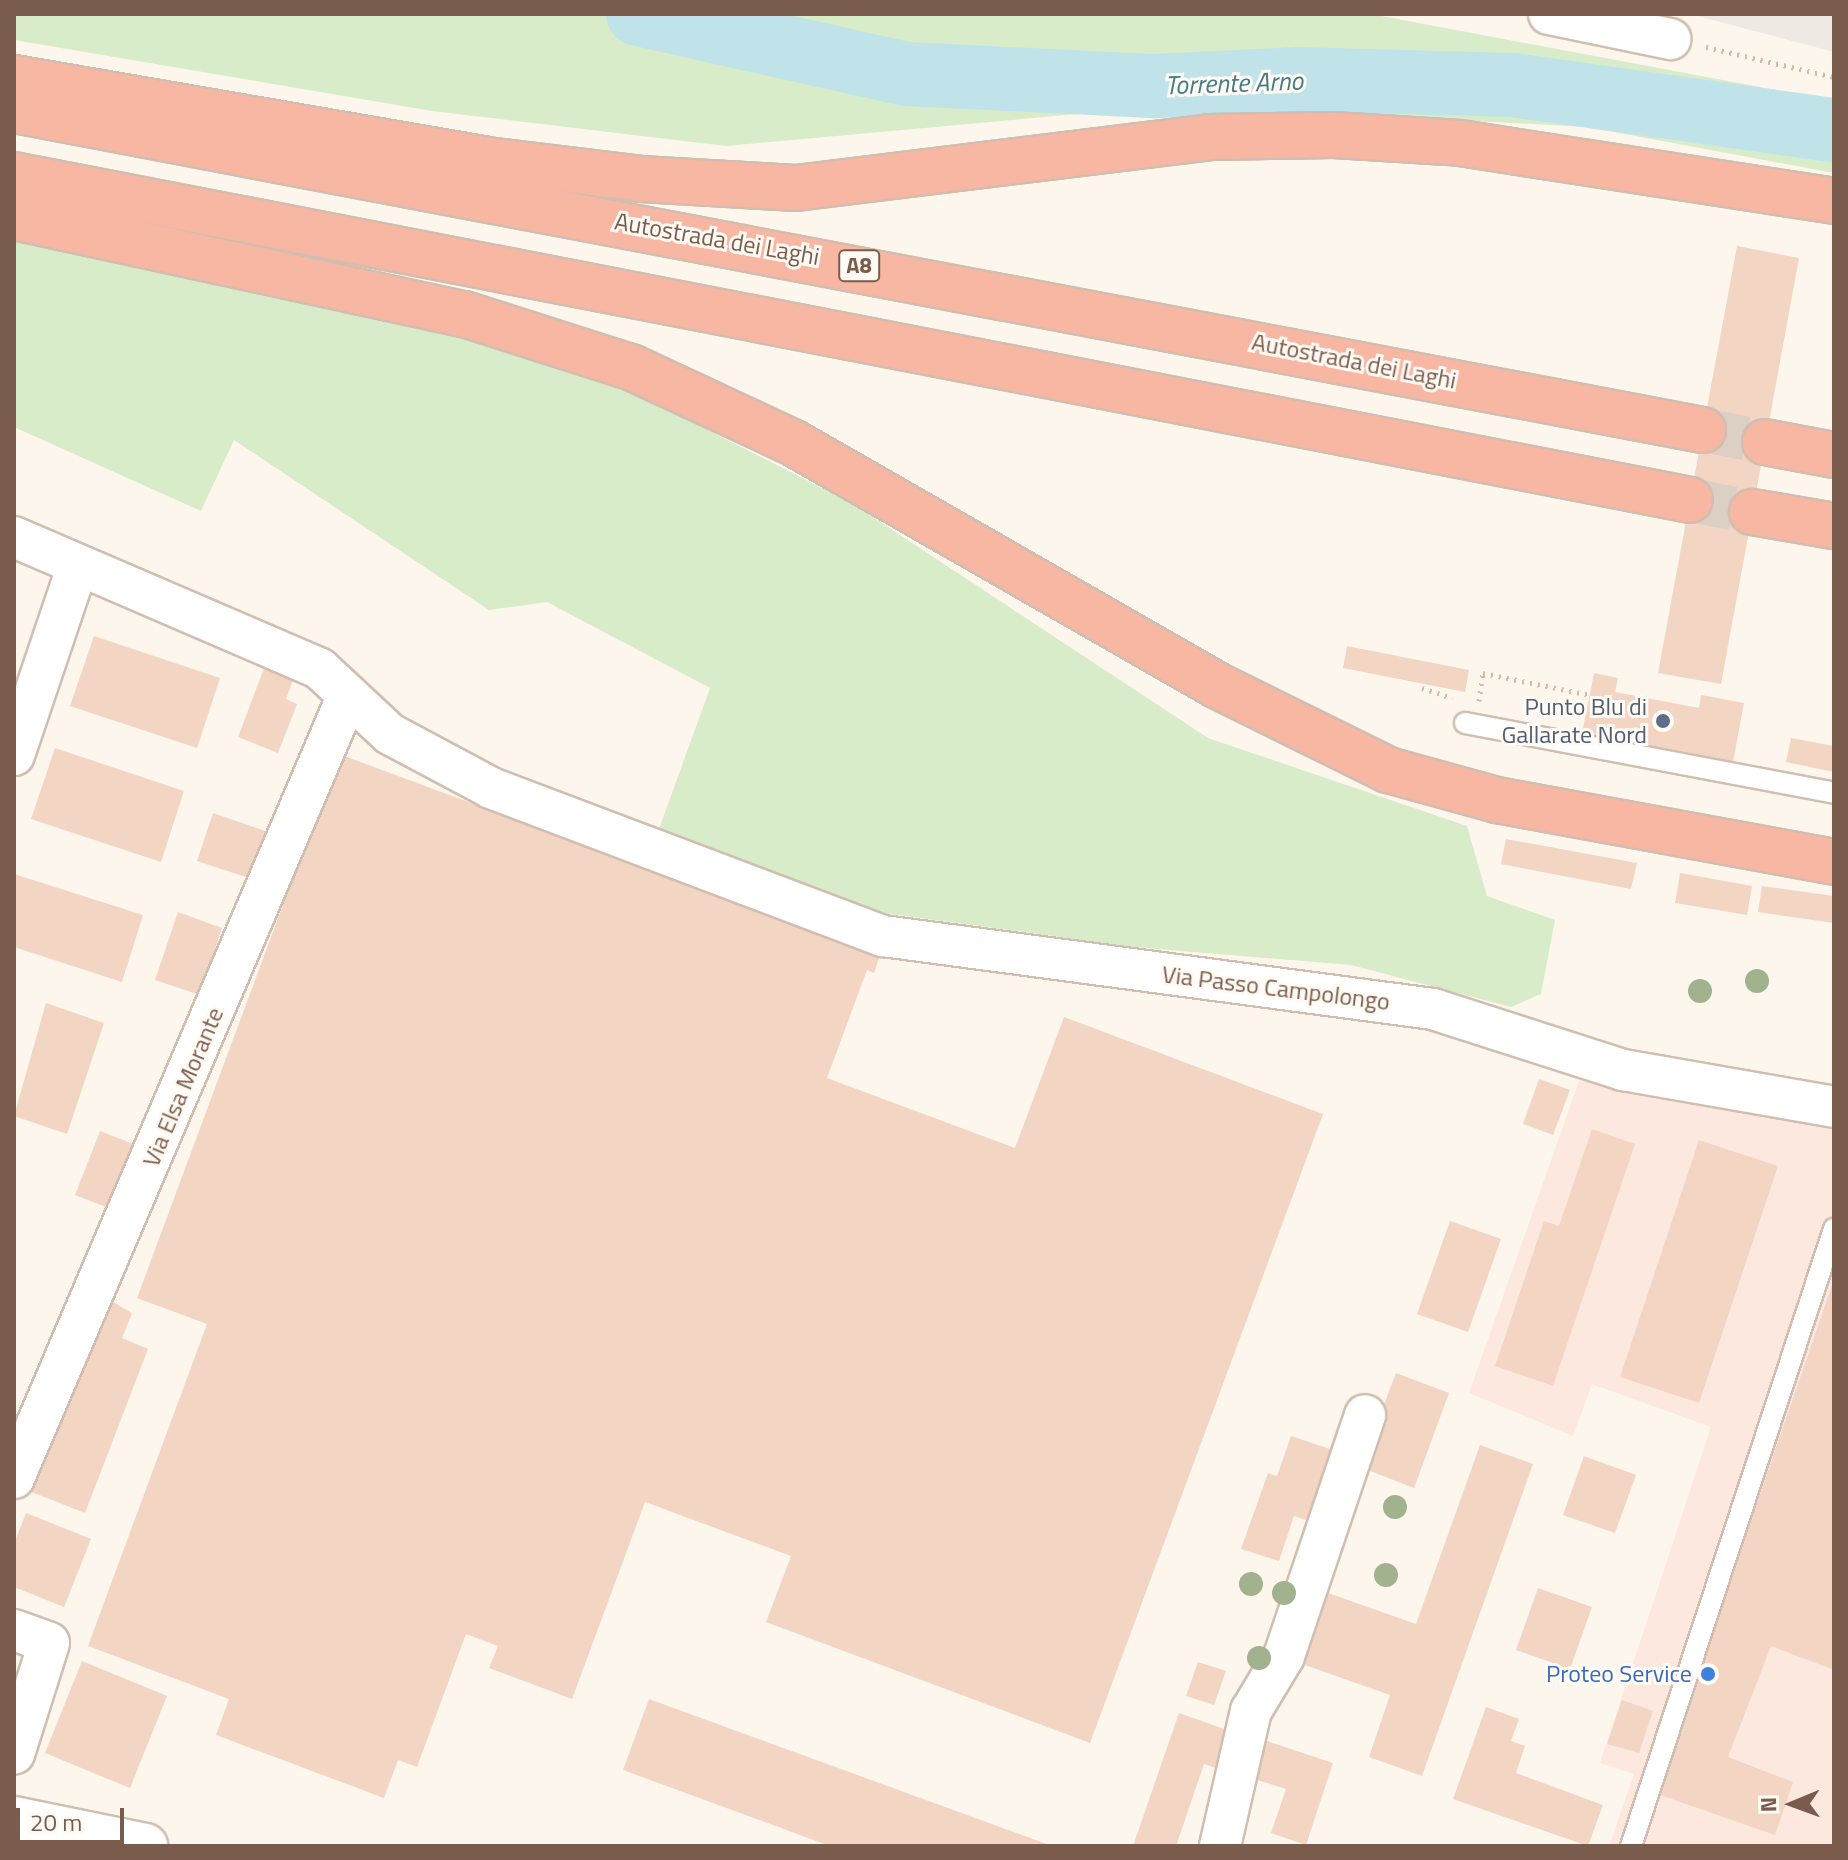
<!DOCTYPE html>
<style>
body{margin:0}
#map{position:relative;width:1848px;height:1860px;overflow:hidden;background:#fdf6ec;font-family:"Titillium Web",sans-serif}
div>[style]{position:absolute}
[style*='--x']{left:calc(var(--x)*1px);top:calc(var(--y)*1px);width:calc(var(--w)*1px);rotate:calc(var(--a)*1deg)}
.commercial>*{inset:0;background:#fde8e0}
.industrial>*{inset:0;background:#efe9e4}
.green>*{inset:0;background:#d8ecc9}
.river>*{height:64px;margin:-32px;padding:0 32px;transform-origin:32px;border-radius:32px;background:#bfe3e8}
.building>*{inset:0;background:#f3d5c3}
.motorway-tunnel>*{height:44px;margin-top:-22px;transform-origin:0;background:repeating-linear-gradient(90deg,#dcd0c4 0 44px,transparent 0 66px)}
.path>*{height:5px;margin-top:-2.5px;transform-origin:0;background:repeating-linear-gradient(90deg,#d9b8a5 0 2px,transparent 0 8px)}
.roads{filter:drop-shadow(2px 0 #d1beb0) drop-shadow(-2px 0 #d1beb0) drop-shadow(0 2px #d1beb0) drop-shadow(0 -2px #d1beb0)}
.service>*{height:20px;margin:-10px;padding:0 10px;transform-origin:10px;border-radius:10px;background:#fff}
.minor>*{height:40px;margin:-20px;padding:0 20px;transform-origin:20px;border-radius:20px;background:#fff}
.secondary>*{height:44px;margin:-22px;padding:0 22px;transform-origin:22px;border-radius:22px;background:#fff}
.motorway>*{height:44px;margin:-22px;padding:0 22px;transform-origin:22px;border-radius:22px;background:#f7b7a3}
.trees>*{width:24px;height:24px;margin:-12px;border-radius:50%;background:#a0b28e}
.dots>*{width:22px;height:22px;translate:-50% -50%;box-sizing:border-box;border:4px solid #fffaf3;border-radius:50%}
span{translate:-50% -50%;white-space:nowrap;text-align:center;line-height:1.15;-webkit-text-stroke:6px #fffaf3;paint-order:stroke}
.shield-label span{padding:2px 6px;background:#fffaf3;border:2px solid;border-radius:6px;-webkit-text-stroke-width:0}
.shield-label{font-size:22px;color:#7a5c4d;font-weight:700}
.street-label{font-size:24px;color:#7a5c4d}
.service-label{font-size:24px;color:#4e5e75}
.right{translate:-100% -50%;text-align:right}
.shop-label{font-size:24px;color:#366cbe}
.water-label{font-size:26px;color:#437c86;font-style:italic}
.frame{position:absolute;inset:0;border:16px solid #7a5c4d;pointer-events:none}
.north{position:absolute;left:1752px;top:1764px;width:80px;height:80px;-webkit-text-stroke:6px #fffaf3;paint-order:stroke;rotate:269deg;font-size:22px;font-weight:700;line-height:32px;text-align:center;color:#7a5c4d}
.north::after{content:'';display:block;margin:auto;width:28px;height:36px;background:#7a5c4d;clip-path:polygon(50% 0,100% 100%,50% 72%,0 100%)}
.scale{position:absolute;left:16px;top:1808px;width:108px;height:36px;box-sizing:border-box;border:4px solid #7a5c4d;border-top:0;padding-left:10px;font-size:24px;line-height:28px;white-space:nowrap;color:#7a5c4d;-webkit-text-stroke:6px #fffaf3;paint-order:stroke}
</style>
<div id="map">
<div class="commercial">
<i style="clip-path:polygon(1579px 1081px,1834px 1111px,1834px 1846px,1609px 1846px,1634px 1774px,1600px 1763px,1711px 1427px,1592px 1384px,1573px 1436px,1469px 1393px)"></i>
</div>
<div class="industrial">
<i style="clip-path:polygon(1690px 14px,1834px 14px,1834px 52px)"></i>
</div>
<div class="green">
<i style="clip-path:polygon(14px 14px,1371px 14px,1834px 101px,1834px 173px,1587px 127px,1346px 114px,1121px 110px,726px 146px,432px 111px,14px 40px)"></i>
<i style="clip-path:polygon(14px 234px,462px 332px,638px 395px,850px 502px,1208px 738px,1467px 826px,1487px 896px,1555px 920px,1541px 994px,1511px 1007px,1351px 965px,1133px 947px,854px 909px,659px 829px,710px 688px,547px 602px,489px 610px,234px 440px,201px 511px,14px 427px)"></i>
</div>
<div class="river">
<i style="--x:638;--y:14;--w:276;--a:12.6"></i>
<i style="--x:907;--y:74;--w:249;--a:2.8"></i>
<i style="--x:1156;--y:86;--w:142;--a:-2.8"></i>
<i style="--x:1298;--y:79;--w:214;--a:1.6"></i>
<i style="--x:1512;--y:85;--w:325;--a:8"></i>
</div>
<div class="building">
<i style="clip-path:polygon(1737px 246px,1799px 258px,1721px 684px,1658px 673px)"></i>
<i style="clip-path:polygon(94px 636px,220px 678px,197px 748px,70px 706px)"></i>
<i style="clip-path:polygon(1347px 646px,1469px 670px,1465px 692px,1343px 668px)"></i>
<i style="clip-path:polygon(266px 663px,295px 675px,286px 699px,297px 704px,278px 753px,238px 737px)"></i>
<i style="clip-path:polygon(1594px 673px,1618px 678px,1615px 692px,1699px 708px,1701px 695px,1744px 703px,1733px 762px,1582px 733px)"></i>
<i style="clip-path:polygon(1791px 738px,1834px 746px,1834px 772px,1786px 762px)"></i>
<i style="clip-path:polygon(55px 748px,184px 791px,161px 862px,31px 819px)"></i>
<i style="clip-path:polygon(339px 754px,880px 955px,874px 973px,867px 970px,827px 1078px,1015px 1148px,1064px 1017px,1323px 1114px,1090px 1743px,766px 1622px,791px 1556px,645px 1502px,572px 1699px,489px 1668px,498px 1646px,466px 1634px,417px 1767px,398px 1760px,384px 1798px,216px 1735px,229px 1699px,88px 1646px,207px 1324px,137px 1298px)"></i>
<i style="clip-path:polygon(213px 813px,268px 832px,252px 879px,197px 861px)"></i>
<i style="clip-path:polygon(1506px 839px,1637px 863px,1631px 889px,1501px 864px)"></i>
<i style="clip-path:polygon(1680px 873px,1752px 886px,1747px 915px,1675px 903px)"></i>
<i style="clip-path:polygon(14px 874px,143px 915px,122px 982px,14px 947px)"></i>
<i style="clip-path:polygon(1762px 886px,1834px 896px,1834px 923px,1758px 912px)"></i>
<i style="clip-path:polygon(178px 912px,222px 928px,200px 995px,155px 980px)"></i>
<i style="clip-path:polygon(46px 1003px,104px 1023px,67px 1134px,14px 1116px)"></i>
<i style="clip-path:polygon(1539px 1079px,1570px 1090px,1553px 1135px,1523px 1124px)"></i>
<i style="clip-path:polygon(1592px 1129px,1635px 1144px,1553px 1386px,1495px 1366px,1544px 1221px,1559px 1226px)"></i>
<i style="clip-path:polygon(100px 1131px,162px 1155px,137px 1219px,75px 1195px)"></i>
<i style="clip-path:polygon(1699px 1140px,1778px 1166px,1699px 1403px,1620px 1377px)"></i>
<i style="clip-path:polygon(1450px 1221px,1501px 1239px,1468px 1332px,1417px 1314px)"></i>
<i style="clip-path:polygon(1834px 1279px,1834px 1670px,1771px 1646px,1728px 1757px,1793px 1782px,1775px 1835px,1657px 1794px)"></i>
<i style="clip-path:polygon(108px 1299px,132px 1313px,122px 1338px,148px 1349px,85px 1513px,29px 1491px)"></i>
<i style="clip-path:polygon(1396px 1373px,1449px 1393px,1414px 1488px,1360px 1467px)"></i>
<i style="clip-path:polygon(1291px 1436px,1342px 1453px,1318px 1524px,1294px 1516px,1279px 1561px,1241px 1549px,1268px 1473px,1277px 1476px)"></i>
<i style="clip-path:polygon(1480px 1445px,1533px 1464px,1422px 1776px,1369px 1757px,1390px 1695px,1302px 1664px,1328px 1593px,1416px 1624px)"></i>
<i style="clip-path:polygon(1584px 1456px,1636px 1475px,1615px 1533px,1563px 1515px)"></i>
<i style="clip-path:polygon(26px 1513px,91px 1539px,64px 1607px,14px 1587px,14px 1544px)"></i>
<i style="clip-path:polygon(1538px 1588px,1592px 1607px,1570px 1669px,1516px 1650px)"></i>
<i style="clip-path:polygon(82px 1661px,167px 1696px,130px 1788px,45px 1753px)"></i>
<i style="clip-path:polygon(1198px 1662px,1226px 1671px,1214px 1705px,1186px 1696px)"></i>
<i style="clip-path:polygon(649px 1699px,1052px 1846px,830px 1846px,623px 1770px)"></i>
<i style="clip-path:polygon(1622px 1700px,1653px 1711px,1639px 1753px,1607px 1744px)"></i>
<i style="clip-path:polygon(1486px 1707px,1519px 1719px,1511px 1741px,1525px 1746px,1516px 1773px,1603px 1805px,1588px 1846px,1453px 1799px)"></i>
<i style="clip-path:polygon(1179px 1713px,1233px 1732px,1221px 1770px,1204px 1764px,1176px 1846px,1133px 1846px)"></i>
<i style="clip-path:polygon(1264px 1740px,1333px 1763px,1306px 1845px,1271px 1833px,1286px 1789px,1251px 1778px)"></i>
</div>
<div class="motorway-tunnel">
<i style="--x:1703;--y:430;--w:63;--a:11"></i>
<i style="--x:1690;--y:500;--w:63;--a:11"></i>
</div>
<div class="path">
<i style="--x:1706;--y:47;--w:131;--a:13.2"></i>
<i style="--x:1422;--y:688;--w:32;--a:18"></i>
<i style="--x:1479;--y:701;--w:28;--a:-82"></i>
<i style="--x:1483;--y:673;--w:109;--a:11.6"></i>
</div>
<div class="roads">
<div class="service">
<i style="--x:1465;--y:723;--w:376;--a:10.7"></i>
<i style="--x:1631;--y:1846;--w:650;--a:-71.79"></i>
</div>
<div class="minor">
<i style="--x:1549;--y:14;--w:124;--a:11.7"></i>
<i style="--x:14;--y:537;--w:333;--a:23.3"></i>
<i style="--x:320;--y:669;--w:96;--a:42.9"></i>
<i style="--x:390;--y:734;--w:115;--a:28.1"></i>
<i style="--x:491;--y:788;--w:419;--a:20.7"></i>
<i style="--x:883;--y:936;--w:555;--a:7.56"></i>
<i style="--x:1433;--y:1009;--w:200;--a:17.8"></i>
<i style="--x:1623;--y:1070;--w:214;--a:9.9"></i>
<i style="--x:14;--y:755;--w:197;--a:-71.4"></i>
<i style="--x:14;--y:1478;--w:851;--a:-66.9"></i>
<i style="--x:14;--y:1630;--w:37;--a:20"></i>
<i style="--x:49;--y:1643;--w:116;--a:107.5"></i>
<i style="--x:1220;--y:1846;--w:139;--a:-77.1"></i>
<i style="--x:1251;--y:1711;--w:64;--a:-59"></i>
<i style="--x:1284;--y:1656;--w:254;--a:-71.4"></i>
</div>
<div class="secondary">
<i style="--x:14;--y:1819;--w:134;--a:11.6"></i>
</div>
<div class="motorway">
<i style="--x:14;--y:78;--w:480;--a:9.8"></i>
<i style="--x:487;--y:160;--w:155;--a:7"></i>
<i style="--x:641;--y:179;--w:155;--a:3.3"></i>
<i style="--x:796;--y:188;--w:416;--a:-7"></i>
<i style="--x:1209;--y:137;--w:125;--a:-0.9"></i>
<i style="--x:1334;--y:135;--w:126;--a:3.6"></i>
<i style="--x:1460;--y:143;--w:378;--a:8.8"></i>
<i style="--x:14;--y:110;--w:1719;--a:10.73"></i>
<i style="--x:14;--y:175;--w:1707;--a:10.97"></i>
<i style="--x:14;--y:217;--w:460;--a:12.2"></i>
<i style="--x:464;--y:314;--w:177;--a:17.7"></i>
<i style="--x:633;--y:368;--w:175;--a:25"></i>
<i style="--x:792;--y:442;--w:489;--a:29.8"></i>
<i style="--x:1216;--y:685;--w:192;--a:26.3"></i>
<i style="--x:1388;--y:770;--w:113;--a:15.4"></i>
<i style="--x:1497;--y:800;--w:343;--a:10.4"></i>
<i style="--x:1765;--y:442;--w:70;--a:10.7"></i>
<i style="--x:1752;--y:512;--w:83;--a:9.7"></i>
</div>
</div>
<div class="trees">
<i style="left:1757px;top:981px"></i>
<i style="left:1700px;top:991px"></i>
<i style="left:1395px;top:1507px"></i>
<i style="left:1386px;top:1575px"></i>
<i style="left:1251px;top:1584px"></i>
<i style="left:1284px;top:1593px"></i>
<i style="left:1259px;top:1658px"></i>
</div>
<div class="dots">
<i style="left:1663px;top:721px;background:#5c6f8a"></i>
<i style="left:1708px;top:1674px;background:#3f7fe0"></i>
</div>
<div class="shield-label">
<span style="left:859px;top:266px">A8</span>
</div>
<div class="street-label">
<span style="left:717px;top:239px;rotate:10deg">Autostrada dei Laghi</span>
<span style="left:1354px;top:361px;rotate:11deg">Autostrada dei Laghi</span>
<span style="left:1276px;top:988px;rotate:7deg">Via Passo Campolongo</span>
<span style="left:183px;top:1087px;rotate:-67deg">Via Elsa Morante</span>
</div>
<div class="service-label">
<span class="right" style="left:1647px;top:721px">Punto Blu di<br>Gallarate Nord</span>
</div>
<div class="shop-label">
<span class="right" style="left:1692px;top:1674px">Proteo Service</span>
</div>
<div class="water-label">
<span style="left:1234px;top:83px;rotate:-2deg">Torrente Arno</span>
</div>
<div class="frame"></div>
<div class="north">N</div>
<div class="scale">20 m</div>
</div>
